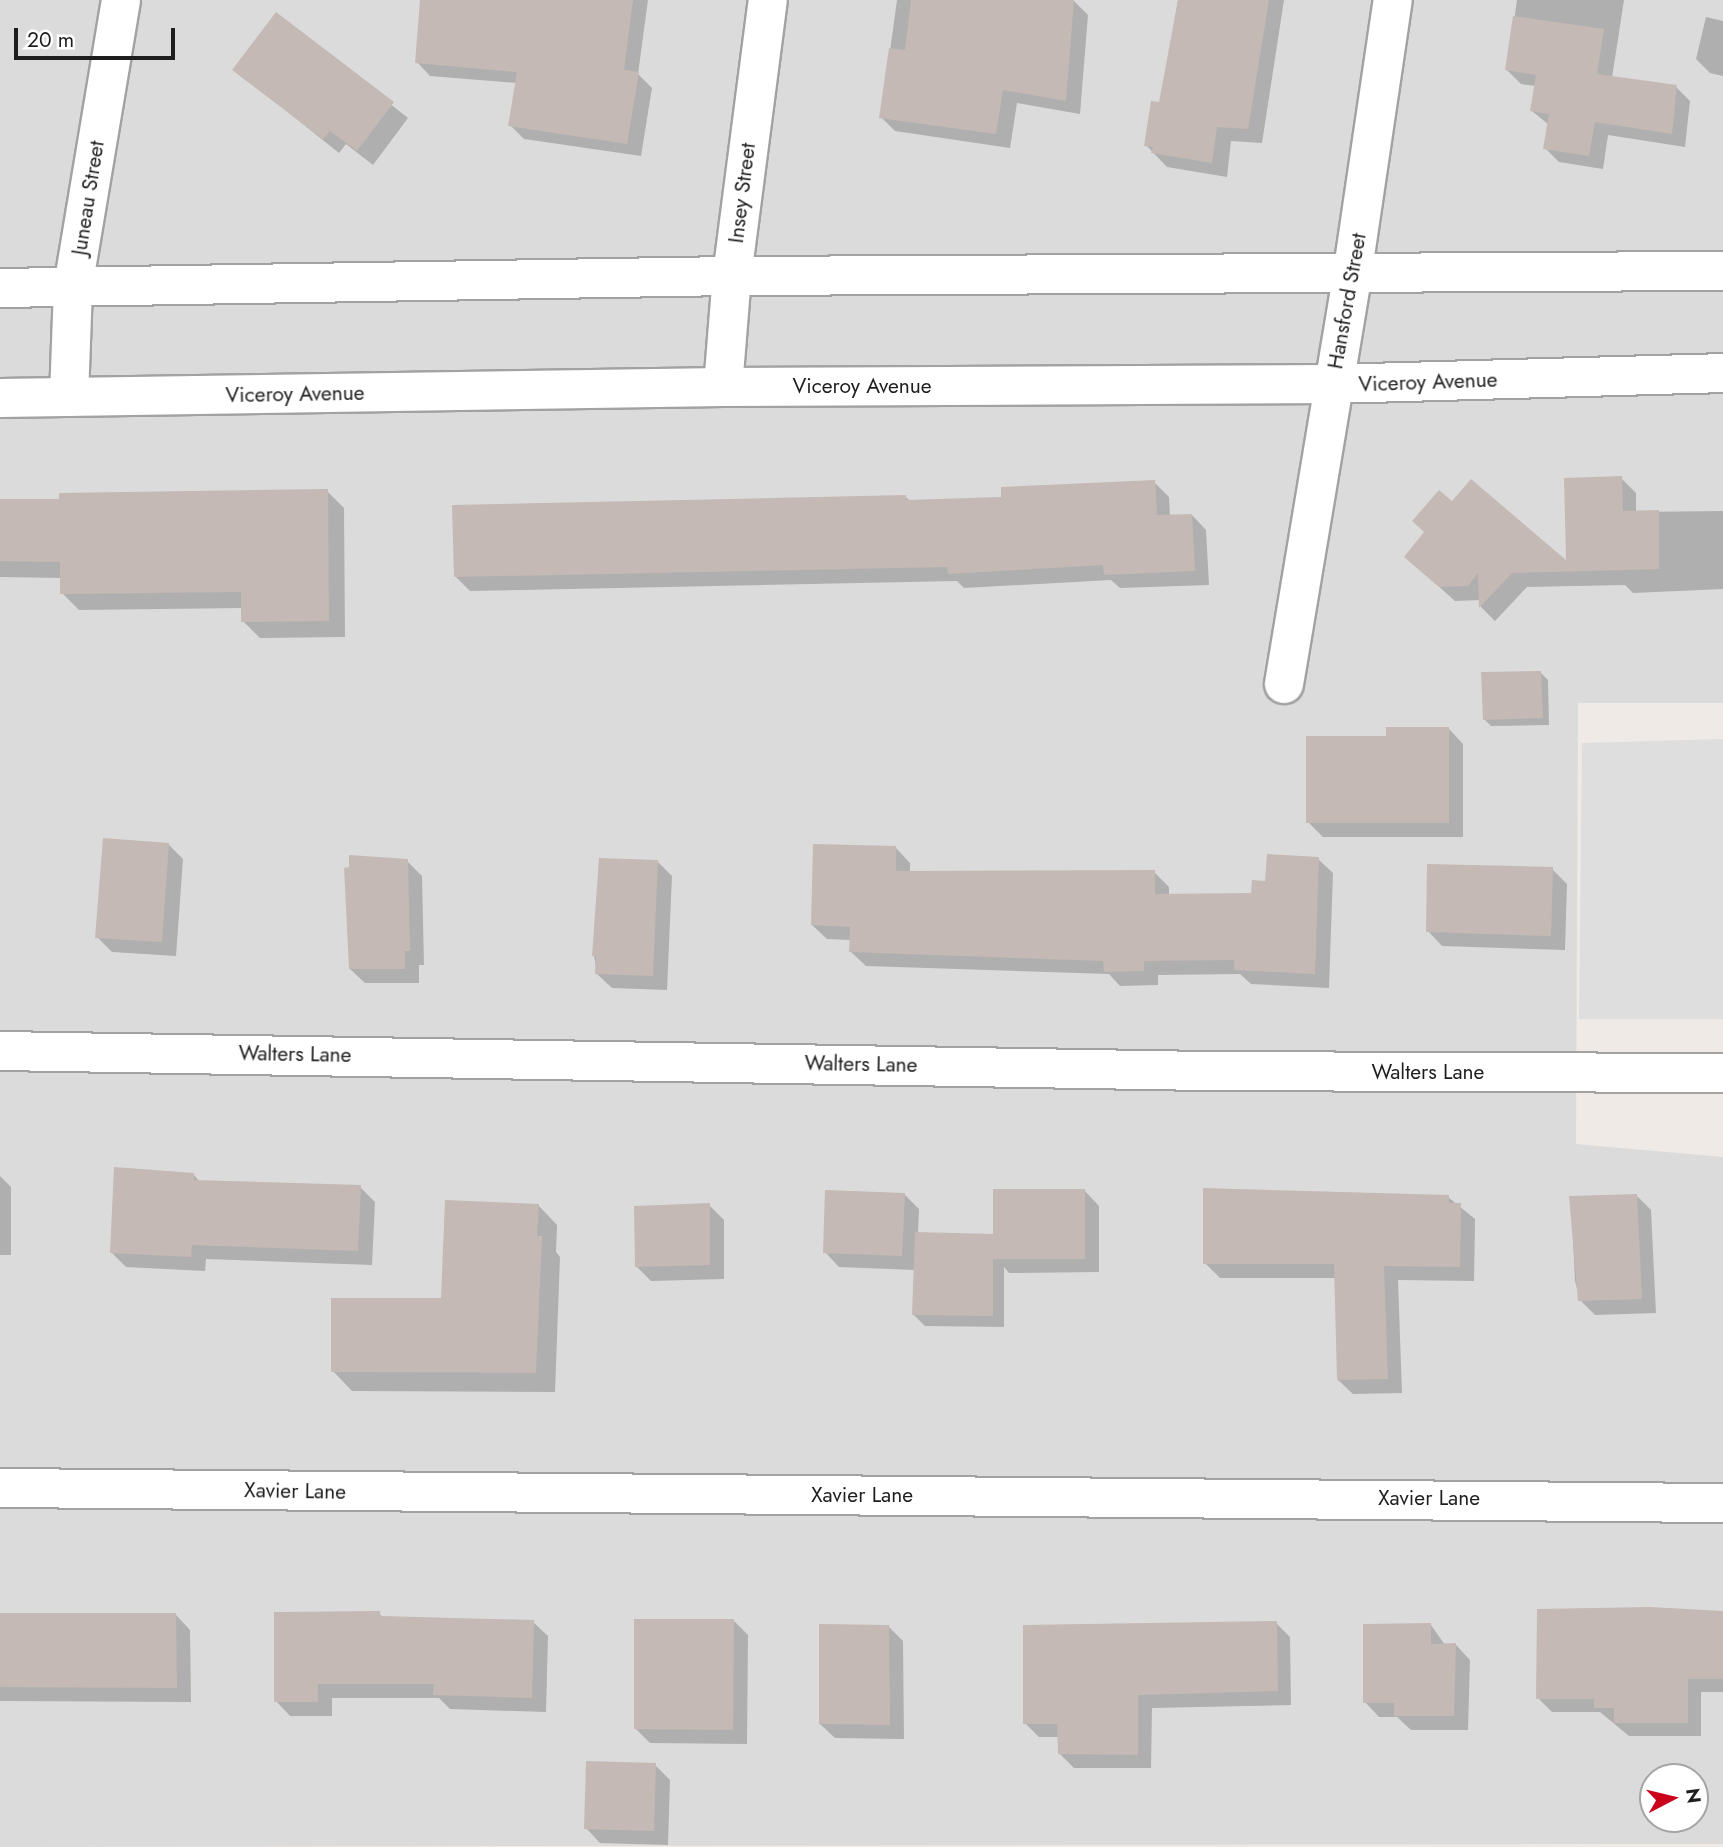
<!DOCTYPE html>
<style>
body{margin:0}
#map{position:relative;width:1723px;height:1847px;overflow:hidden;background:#efeae5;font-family:Jost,sans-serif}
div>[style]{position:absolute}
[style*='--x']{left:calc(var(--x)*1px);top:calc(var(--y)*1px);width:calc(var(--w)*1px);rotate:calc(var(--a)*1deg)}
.residential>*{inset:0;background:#dcdbdc}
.parking>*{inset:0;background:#dedede}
.shadow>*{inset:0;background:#0003}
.building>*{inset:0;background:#c4b9b4}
.roads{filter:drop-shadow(2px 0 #a2a2a2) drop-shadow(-2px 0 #a2a2a2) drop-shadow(0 2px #a2a2a2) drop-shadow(0 -2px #a2a2a2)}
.minor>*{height:38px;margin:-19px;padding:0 19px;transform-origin:19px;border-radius:19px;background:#fff}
span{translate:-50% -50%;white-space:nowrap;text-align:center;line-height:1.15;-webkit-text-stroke:7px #fff;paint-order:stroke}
.street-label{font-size:21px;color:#1e1e1e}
.north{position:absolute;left:1639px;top:1763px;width:70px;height:70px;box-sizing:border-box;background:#fff;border:2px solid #a5a5a5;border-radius:50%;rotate:83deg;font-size:19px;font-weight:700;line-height:28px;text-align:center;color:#1e1e1e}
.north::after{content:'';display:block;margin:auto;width:24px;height:32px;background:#cc011b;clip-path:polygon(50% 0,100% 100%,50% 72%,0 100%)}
.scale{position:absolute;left:14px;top:28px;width:161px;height:32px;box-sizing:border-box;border:4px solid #1e1e1e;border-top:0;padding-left:9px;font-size:21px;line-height:24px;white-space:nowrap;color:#1e1e1e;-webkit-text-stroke:5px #fff;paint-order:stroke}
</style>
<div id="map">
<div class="residential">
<i style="clip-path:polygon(evenodd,0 0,1723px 0,1723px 703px,1578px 703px,1576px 1144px,1723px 1157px,1723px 1844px,0 1847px,0 0,1653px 1777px,1695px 1777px,1695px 1819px,1653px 1819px,1653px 1777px)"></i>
</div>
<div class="parking">
<i style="clip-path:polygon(1723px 739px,1723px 1019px,1579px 1019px,1582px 743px)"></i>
</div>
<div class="shadow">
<i style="clip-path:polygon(425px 0,648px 0,638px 74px,652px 88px,641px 156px,524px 139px,510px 125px,517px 83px,430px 76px,417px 62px)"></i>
<i style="clip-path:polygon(897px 0,1074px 1px,1088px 15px,1080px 114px,1017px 103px,1010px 148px,895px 131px,881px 117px)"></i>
<i style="clip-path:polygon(1178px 0,1284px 0,1262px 143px,1231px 141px,1227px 177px,1167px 167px,1146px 145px,1161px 104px)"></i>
<i style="clip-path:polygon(1517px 0,1624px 0,1612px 78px,1676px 87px,1690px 101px,1685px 147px,1608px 135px,1603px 169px,1559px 162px,1545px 148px,1549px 125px,1532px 111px,1536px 86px,1521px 84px,1507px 70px)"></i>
<i style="clip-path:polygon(276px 14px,408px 118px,373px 165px,346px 144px,339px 153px,234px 69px)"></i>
<i style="clip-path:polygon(1706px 17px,1723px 21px,1723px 76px,1710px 73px,1696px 59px)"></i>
<i style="clip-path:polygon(1621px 478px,1636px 493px,1636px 512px,1723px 511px,1723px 589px,1633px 593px,1625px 585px,1527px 587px,1495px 621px,1481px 607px,1481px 600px,1455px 601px,1406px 557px,1452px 503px,1568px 564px)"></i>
<i style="clip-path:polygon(1154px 482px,1169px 497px,1170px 516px,1192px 515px,1206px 530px,1209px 585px,1120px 588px,1111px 580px,964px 588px,957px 581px,470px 591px,455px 576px,906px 497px,911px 502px,1003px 499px)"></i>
<i style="clip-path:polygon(327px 491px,344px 508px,345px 637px,260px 638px,243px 621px,243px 608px,79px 610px,62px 593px,62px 578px,0 577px,0 501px)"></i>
<i style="clip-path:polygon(1541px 673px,1548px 680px,1549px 725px,1491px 726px,1484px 719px)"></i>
<i style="clip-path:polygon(1449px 729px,1463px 744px,1463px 837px,1323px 837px,1308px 822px,1388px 738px)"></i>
<i style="clip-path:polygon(168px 844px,183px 859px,176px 956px,112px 952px,97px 937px)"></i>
<i style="clip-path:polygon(896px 848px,910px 863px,910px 873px,1154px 872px,1169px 887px,1169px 896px,1253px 895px,1267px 883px,1318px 859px,1333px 873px,1329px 988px,1251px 984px,1240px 974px,1158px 975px,1158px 985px,1120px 986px,1109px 974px,866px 966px,851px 952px,851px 940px,827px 939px,812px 925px)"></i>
<i style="clip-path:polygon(407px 861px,422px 876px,424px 965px,419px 965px,419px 983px,365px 983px,350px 969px)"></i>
<i style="clip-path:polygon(657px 861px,672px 876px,667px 990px,612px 988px,597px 974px,594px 955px)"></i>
<i style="clip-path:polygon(1552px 869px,1567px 884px,1565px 950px,1442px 946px,1428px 931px)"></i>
<i style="clip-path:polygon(194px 1175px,200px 1182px,360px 1187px,375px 1202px,372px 1265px,206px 1259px,205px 1271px,126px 1267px,111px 1252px)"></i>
<i style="clip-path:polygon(0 1176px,11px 1187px,11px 1255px,0 1255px)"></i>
<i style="clip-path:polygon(1085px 1191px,1099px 1206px,1099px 1272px,1009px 1273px,1004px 1267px,1004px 1327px,925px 1326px,913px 1314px,915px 1270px,839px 1267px,825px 1252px,904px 1194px,919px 1209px,918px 1234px,992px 1235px)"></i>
<i style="clip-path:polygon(1636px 1195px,1651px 1210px,1656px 1313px,1595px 1315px,1580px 1300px,1575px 1281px,1571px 1198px)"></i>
<i style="clip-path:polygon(1448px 1197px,1475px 1219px,1474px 1281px,1398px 1280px,1402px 1393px,1353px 1394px,1338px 1380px,1336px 1278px,1220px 1278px,1205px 1263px)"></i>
<i style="clip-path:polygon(538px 1205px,557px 1225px,556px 1252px,560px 1257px,555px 1392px,352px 1391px,333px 1371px,442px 1299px)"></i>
<i style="clip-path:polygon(709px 1205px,724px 1220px,724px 1279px,651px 1281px,636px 1266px)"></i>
<i style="clip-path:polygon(0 1613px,176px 1615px,190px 1630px,191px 1702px,0 1701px)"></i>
<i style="clip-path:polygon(379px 1613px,383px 1618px,533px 1622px,548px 1636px,546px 1712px,450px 1709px,439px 1698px,332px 1698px,332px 1716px,290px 1716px,276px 1701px)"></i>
<i style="clip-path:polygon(1723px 1613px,1723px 1692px,1701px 1692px,1701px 1736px,1629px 1736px,1600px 1712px,1552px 1712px,1538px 1698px)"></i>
<i style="clip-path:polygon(733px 1620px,748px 1635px,747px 1744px,650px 1743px,636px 1729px)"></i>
<i style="clip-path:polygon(1276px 1623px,1290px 1637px,1291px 1705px,1152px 1708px,1151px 1768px,1074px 1768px,1060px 1754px,1059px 1737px,1039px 1737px,1025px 1723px)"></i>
<i style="clip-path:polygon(1431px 1625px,1445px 1645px,1456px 1645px,1470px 1660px,1468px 1730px,1411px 1730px,1397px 1717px,1379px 1717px,1365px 1702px)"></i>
<i style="clip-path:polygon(889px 1627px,903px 1641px,904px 1739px,835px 1738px,820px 1724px)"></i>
<i style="clip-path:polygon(655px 1765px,670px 1780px,668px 1845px,600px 1843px,586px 1828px)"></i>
</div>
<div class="building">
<i style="clip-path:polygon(420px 0,633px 0,624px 70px,639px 72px,627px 144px,508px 126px,517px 72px,415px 63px)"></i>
<i style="clip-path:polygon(911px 0,1074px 0,1066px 101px,1003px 90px,996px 134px,879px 118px,889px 48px,905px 50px)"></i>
<i style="clip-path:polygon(1178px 0,1269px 0,1248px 129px,1217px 127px,1212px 163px,1151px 153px,1153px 147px,1144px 146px,1151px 101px,1159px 102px)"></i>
<i style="clip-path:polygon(276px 12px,394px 102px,357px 151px,330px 131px,323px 139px,232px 70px)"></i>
<i style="clip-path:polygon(1513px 16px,1604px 29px,1597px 74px,1677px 85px,1672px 134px,1595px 122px,1589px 156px,1543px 149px,1549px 114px,1530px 111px,1536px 75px,1505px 70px)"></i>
<i style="clip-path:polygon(1622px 476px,1623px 511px,1659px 510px,1659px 569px,1512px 573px,1479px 608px,1478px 573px,1468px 586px,1439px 587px,1404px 557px,1424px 532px,1412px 521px,1439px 490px,1452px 501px,1471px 479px,1566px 560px,1564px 478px)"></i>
<i style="clip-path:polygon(1155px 480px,1157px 515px,1192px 514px,1195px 571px,1104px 575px,1103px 565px,948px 574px,947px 567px,454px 577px,452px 505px,906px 495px,907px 500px,1001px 497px,1001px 487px)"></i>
<i style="clip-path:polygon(328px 489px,329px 621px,241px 622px,241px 592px,60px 594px,60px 562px,0 561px,0 499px,59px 499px,59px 493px)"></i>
<i style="clip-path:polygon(1541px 671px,1543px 718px,1483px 720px,1481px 672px)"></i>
<i style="clip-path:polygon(1386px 727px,1449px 727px,1449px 823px,1306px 823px,1306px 736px,1386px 736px)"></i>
<i style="clip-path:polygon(103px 838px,169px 843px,162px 942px,95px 938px)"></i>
<i style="clip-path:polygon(813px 844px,896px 846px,896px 871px,1155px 870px,1155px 894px,1251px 893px,1252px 880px,1265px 881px,1267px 854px,1319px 857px,1315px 974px,1234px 970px,1234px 960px,1144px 961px,1144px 971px,1104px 972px,1103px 961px,849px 952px,850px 927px,811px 925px)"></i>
<i style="clip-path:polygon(349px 855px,408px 859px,410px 951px,405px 951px,405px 969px,349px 969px,344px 868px,349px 867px)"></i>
<i style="clip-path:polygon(599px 858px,658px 860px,653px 976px,595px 974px,596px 956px,592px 956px)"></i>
<i style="clip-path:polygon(1427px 864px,1553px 867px,1551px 936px,1426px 932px)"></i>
<i style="clip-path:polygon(114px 1167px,194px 1173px,194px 1180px,361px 1185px,358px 1251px,192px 1245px,191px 1257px,110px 1253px)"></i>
<i style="clip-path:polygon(1203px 1188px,1449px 1195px,1449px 1203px,1461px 1203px,1460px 1267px,1384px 1266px,1388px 1379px,1337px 1380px,1334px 1264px,1203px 1264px)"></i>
<i style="clip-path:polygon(993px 1189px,1085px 1189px,1085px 1259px,993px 1259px)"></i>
<i style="clip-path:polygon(825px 1190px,905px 1193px,902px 1256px,823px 1253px)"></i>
<i style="clip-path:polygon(1637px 1194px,1642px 1299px,1578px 1301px,1569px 1196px)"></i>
<i style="clip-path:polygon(445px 1200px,539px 1204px,537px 1236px,542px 1236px,536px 1373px,331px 1372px,331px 1298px,441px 1298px)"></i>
<i style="clip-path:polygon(710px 1203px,710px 1265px,635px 1267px,634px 1206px)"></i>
<i style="clip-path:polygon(915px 1232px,993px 1234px,993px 1316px,912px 1315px)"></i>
<i style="clip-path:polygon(1650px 1607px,1723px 1611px,1723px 1679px,1688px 1679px,1688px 1723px,1614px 1723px,1614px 1708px,1594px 1708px,1594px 1699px,1536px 1699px,1537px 1609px)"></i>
<i style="clip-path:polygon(380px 1611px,380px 1616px,534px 1620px,532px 1698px,433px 1695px,434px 1684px,318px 1684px,318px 1702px,274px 1702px,274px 1612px)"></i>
<i style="clip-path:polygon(0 1613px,176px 1613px,177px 1688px,0 1687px)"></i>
<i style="clip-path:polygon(634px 1619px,734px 1619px,733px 1730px,634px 1729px)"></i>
<i style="clip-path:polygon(1277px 1621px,1278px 1691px,1138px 1695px,1138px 1755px,1058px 1754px,1057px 1724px,1023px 1724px,1023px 1625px)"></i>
<i style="clip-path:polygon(1431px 1623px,1431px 1644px,1456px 1643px,1454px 1716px,1394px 1716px,1394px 1703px,1363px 1703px,1363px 1624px)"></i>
<i style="clip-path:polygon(819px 1624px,889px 1625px,890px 1725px,819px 1724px)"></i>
<i style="clip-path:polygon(586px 1761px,656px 1763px,654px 1831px,584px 1829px)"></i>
</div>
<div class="roads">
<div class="minor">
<i style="--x:0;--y:288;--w:732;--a:-0.94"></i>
<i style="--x:732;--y:276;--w:991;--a:-0.29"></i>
<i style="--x:723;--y:387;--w:111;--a:-85.4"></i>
<i style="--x:732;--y:276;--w:278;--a:-82.6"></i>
<i style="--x:69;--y:397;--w:110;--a:-87.9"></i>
<i style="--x:73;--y:287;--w:291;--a:-80.5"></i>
<i style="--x:0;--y:398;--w:723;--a:-0.87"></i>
<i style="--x:723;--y:387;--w:609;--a:-0.28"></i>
<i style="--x:1332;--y:384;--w:391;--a:-1.6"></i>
<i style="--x:1284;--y:684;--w:414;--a:-80.5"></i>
<i style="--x:1352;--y:276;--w:279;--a:-81.6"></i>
<i style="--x:0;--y:1051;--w:1202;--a:0.95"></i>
<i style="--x:1202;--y:1071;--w:521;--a:0.22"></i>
<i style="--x:0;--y:1488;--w:1723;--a:0.5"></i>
</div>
</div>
<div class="street-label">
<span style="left:742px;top:193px;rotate:-83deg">Insey Street</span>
<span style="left:88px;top:198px;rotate:-81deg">Juneau Street</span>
<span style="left:1347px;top:301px;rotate:-80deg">Hansford Street</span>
<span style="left:1428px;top:382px;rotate:-2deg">Viceroy Avenue</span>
<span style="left:862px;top:386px">Viceroy Avenue</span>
<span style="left:295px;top:394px;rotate:-1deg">Viceroy Avenue</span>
<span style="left:295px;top:1054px;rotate:1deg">Walters Lane</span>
<span style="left:861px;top:1064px;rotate:1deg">Walters Lane</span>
<span style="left:1428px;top:1072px">Walters Lane</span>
<span style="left:295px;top:1491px;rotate:1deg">Xavier Lane</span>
<span style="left:862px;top:1495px">Xavier Lane</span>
<span style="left:1429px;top:1498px">Xavier Lane</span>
</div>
<div class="north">N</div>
<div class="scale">20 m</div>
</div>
